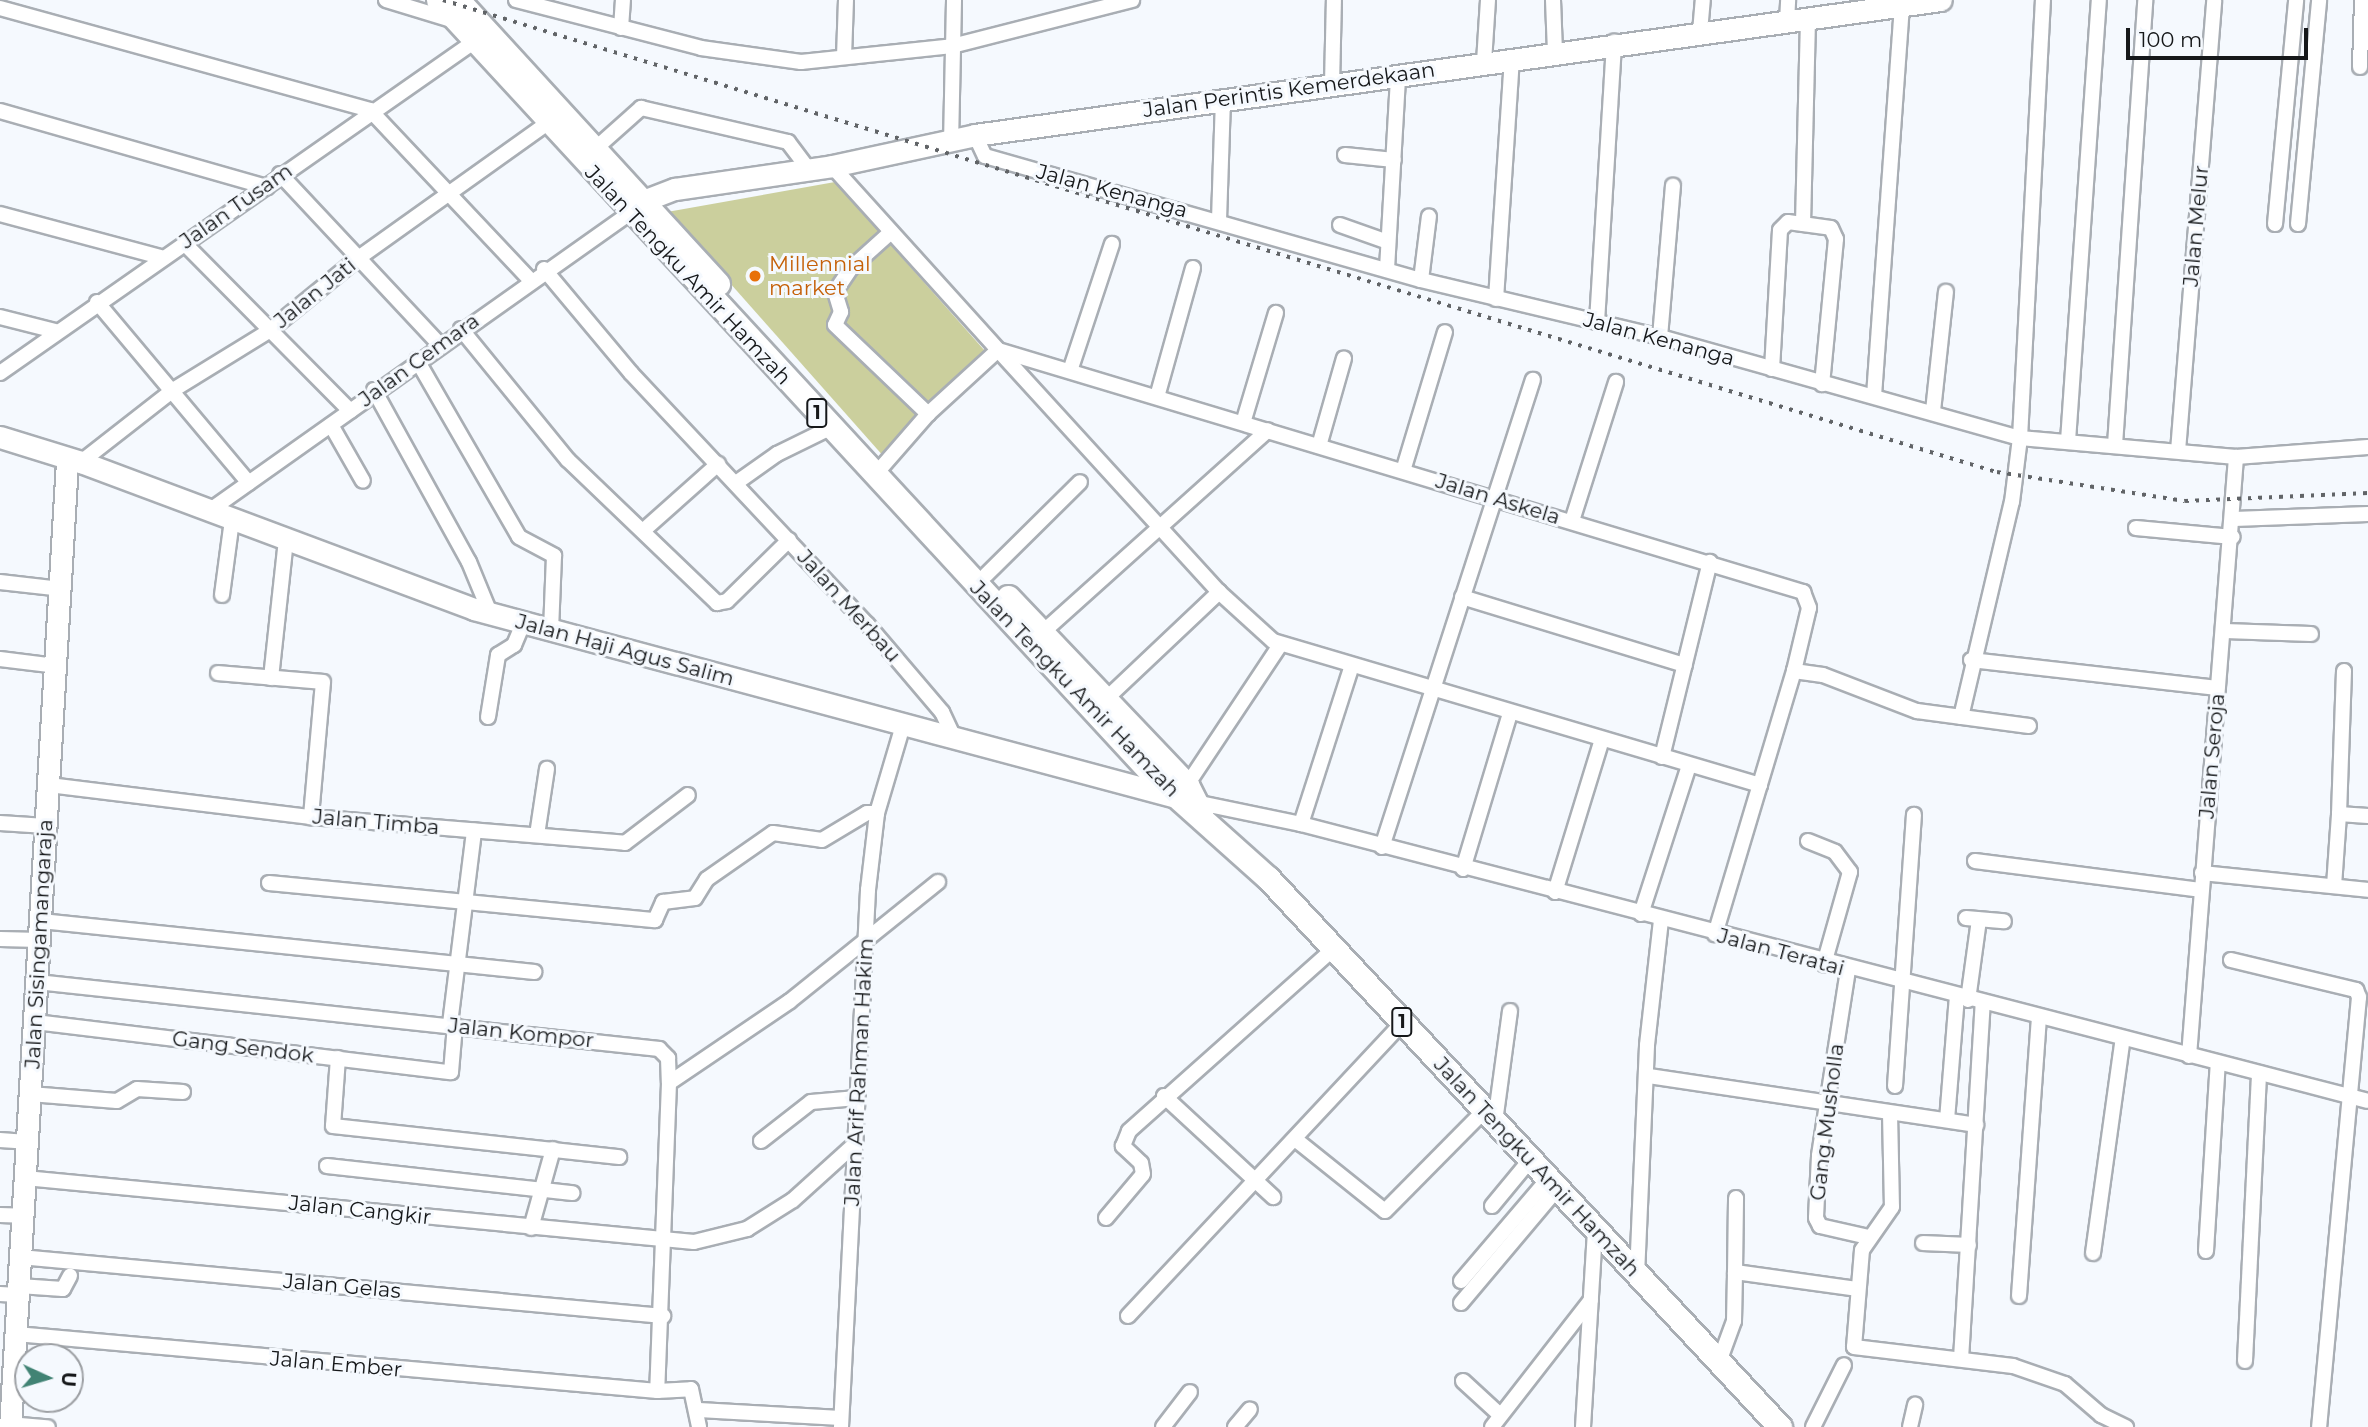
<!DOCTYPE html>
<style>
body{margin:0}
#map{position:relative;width:2368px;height:1427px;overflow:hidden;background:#f5f9fe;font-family:Montserrat,sans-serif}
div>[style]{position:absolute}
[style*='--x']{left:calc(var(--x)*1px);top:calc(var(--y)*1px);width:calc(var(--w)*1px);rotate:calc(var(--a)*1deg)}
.green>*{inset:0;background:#cbcf9d}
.roads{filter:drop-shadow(2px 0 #a9aeb4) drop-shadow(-2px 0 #a9aeb4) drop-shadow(0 2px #a9aeb4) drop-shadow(0 -2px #a9aeb4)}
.street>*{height:14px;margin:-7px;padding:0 7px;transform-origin:7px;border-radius:7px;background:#fff}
.secondary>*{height:21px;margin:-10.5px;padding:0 10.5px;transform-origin:10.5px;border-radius:10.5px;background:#fff}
.primary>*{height:23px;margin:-11.5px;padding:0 11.5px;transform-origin:11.5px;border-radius:11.5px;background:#fff}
.rail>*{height:3.5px;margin-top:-1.75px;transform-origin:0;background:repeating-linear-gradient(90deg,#616467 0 3.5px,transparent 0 10.5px)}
.dots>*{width:19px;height:19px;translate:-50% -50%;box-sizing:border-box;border:4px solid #f5f9fe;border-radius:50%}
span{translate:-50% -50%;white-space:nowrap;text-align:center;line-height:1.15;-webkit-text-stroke:6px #f5f9fe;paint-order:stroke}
.shield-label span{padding:2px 5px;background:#f5f9fe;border:2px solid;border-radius:5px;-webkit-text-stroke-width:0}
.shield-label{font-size:19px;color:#16181a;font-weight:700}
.street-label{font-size:21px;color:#16181a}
.food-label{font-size:21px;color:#c56008}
.left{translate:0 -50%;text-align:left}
.north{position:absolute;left:14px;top:1343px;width:70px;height:70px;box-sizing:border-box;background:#f5f9fe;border:2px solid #9c9fa3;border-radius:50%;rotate:94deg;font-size:19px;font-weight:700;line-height:28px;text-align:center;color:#16181a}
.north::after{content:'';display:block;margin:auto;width:24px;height:32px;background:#418374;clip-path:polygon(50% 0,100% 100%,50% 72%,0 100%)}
.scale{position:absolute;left:2126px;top:28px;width:182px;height:32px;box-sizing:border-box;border:4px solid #16181a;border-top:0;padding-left:9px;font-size:21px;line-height:24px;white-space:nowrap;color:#16181a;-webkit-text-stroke:5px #f5f9fe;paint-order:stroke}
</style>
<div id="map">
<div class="green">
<i style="clip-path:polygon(835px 182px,985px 351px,885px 458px,667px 212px)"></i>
</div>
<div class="roads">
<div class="street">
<i style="--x:386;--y:0;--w:72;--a:16.9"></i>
<i style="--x:516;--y:0;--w:191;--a:14.5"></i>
<i style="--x:701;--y:48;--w:101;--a:8"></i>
<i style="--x:801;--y:62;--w:152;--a:-6"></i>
<i style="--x:952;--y:46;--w:186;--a:-14.3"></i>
<i style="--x:1553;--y:0;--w:51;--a:87.8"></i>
<i style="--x:0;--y:8;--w:384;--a:15.4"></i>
<i style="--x:370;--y:110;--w:233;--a:46.7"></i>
<i style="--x:1787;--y:22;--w:22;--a:-87"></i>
<i style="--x:621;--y:28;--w:28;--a:-86"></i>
<i style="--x:1700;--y:32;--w:32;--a:-85"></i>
<i style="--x:844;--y:57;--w:57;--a:-88"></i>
<i style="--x:1484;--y:62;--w:62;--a:-86.3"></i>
<i style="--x:2360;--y:67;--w:67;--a:-88.3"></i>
<i style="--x:1332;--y:85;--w:85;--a:-88.7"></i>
<i style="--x:0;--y:111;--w:278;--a:15.9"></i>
<i style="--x:975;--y:135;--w:23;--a:65"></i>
<i style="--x:985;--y:156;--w:453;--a:15.9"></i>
<i style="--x:1421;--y:280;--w:246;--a:13.4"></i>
<i style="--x:1660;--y:337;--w:374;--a:15.7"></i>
<i style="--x:2020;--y:438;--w:217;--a:5"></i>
<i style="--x:2236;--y:457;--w:132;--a:-4.3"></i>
<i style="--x:951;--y:144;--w:144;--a:-88.8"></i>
<i style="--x:595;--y:149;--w:62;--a:-41.7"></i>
<i style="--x:641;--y:108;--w:151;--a:13"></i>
<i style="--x:788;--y:142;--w:34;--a:53"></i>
<i style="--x:1345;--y:155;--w:49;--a:5.8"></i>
<i style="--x:832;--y:166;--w:248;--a:47.9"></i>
<i style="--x:998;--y:350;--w:841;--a:16.73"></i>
<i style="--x:1803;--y:592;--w:17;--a:69"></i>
<i style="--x:1809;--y:608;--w:65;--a:103.4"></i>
<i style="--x:1794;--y:671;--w:275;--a:106.7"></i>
<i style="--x:280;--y:174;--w:233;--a:46.9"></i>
<i style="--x:0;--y:214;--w:166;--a:15"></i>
<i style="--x:1219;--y:220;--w:122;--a:-88.1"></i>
<i style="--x:1803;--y:224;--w:205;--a:-88.6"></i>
<i style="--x:2275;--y:224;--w:225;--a:-84.6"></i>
<i style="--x:2298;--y:224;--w:225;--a:-84.6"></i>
<i style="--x:1340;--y:225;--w:51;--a:19.5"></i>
<i style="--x:891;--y:232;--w:54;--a:138"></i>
<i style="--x:851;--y:268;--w:29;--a:124"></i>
<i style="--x:835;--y:292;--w:21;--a:73"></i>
<i style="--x:841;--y:312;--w:14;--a:115"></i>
<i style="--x:835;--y:325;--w:129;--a:43.7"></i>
<i style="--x:185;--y:244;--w:235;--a:45.3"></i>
<i style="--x:544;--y:269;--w:136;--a:50.1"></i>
<i style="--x:631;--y:373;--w:345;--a:46.8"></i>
<i style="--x:867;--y:624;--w:116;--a:49.6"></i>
<i style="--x:942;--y:712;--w:26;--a:65"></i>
<i style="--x:1387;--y:269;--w:193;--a:-86.7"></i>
<i style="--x:1421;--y:280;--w:64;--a:-82.9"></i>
<i style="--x:1496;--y:299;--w:241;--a:-86.2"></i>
<i style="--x:97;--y:302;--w:236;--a:50"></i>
<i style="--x:0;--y:317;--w:57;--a:14.3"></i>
<i style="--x:1597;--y:322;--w:281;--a:-86.5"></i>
<i style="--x:461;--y:329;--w:169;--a:50.8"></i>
<i style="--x:568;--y:460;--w:207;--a:43.8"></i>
<i style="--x:717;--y:603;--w:10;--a:-11"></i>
<i style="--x:727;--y:601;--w:87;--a:-44.5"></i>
<i style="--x:1660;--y:337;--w:152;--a:-85.1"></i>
<i style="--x:417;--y:360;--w:204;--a:60"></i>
<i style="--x:519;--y:537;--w:40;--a:28"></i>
<i style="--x:554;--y:556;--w:76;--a:92.3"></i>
<i style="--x:1772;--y:369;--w:139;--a:-86.7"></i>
<i style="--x:1780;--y:230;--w:11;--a:-45"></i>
<i style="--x:1788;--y:222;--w:43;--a:7.9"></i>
<i style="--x:1831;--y:228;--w:12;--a:66"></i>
<i style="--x:1836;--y:239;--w:146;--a:95.5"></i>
<i style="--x:1070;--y:371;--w:134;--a:-71.7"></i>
<i style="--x:0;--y:373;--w:580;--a:-34.95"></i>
<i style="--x:374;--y:390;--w:196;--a:61.1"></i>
<i style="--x:469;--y:562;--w:55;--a:67.6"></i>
<i style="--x:1874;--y:396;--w:391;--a:-85.9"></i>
<i style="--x:1157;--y:397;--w:134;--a:-74.4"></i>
<i style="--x:1933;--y:411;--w:120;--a:-83.8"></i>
<i style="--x:1243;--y:423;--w:115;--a:-73.3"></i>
<i style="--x:331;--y:425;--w:64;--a:60.3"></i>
<i style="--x:2068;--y:441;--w:442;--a:-86"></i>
<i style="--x:2115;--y:445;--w:446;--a:-86.1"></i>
<i style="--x:1319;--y:446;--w:91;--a:-74.1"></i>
<i style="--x:2178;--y:451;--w:452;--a:-85.4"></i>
<i style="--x:81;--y:462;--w:117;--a:-38"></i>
<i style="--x:173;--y:390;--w:113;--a:-31.6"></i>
<i style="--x:269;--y:331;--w:114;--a:-39.3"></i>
<i style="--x:357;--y:259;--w:234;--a:-35.5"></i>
<i style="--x:1403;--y:471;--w:145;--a:-73.2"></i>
<i style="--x:874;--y:476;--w:82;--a:-48.9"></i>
<i style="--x:928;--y:414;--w:95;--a:-42.4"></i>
<i style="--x:998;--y:350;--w:328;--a:47.6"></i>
<i style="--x:1219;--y:592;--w:73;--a:42.2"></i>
<i style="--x:1273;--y:641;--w:508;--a:16.47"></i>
<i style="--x:736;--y:483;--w:50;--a:-35.3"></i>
<i style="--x:777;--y:454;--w:59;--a:-26.1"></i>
<i style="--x:209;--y:511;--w:516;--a:-35.29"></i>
<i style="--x:2234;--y:519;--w:134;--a:-2.1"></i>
<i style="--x:1572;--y:521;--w:146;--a:-72.4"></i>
<i style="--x:2136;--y:528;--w:97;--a:5.3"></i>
<i style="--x:645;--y:529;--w:98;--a:-41.7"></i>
<i style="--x:986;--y:575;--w:132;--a:-44.7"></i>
<i style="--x:0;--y:582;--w:61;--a:6.5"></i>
<i style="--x:222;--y:595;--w:76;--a:-82.4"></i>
<i style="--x:1462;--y:597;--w:233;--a:17"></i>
<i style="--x:2225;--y:631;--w:86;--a:2"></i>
<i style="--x:1043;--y:632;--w:302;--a:-41.9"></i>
<i style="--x:0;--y:659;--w:56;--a:7.1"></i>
<i style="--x:1971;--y:660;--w:248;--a:6.5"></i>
<i style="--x:1794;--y:671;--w:29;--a:8"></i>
<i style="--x:1823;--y:675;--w:101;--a:21"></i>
<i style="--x:1917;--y:711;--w:113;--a:7.6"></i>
<i style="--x:2344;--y:671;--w:143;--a:92"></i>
<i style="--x:2339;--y:814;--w:29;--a:4"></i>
<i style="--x:218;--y:673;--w:105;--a:4.9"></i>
<i style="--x:323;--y:682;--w:136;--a:95.1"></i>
<i style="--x:271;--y:678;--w:140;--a:-83.8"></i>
<i style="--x:1106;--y:699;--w:156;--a:-43.4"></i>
<i style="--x:488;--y:717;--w:63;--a:-80.8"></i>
<i style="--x:498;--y:655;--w:19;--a:-32"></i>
<i style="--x:514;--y:645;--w:23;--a:-67"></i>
<i style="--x:1961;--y:717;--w:221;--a:-76.7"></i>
<i style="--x:2012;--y:502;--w:64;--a:-82.9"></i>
<i style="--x:2020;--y:438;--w:439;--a:-87"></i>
<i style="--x:1662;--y:757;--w:201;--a:-76.2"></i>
<i style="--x:49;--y:785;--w:264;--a:7"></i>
<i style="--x:311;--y:817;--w:315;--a:4.7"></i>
<i style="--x:625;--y:843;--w:79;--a:-37.3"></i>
<i style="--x:1187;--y:785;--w:168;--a:-56.4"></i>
<i style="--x:1195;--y:802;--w:108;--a:11.7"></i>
<i style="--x:1301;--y:824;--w:1102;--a:14.55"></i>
<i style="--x:0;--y:823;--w:46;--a:3.7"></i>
<i style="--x:1301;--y:824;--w:164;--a:-72.2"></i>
<i style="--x:537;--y:835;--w:67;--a:-81.4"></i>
<i style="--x:1808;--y:841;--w:29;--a:22"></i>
<i style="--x:1835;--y:852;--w:25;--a:53"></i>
<i style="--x:1850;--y:872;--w:96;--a:105.8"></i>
<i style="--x:1382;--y:847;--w:491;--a:-72.1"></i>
<i style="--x:1975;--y:861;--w:227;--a:7.3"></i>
<i style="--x:1463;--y:869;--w:163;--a:-73.2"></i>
<i style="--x:2202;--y:873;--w:167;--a:5.8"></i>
<i style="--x:269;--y:883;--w:388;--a:5.5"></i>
<i style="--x:655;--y:920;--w:20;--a:-66"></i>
<i style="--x:663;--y:902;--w:32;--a:-7"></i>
<i style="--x:695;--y:898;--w:22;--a:-58"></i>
<i style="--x:707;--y:879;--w:80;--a:-34.9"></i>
<i style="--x:773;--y:833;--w:49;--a:8.1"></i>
<i style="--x:822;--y:840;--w:52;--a:-31"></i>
<i style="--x:867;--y:813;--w:10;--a:0"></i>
<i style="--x:2334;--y:886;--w:72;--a:-86"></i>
<i style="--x:1555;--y:892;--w:160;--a:-72.9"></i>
<i style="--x:1641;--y:914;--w:157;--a:-72.1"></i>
<i style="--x:1966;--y:918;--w:38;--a:5"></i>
<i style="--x:41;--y:921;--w:496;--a:5.9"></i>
<i style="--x:0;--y:939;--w:40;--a:1.4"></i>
<i style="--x:2231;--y:960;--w:129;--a:13.5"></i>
<i style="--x:2356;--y:990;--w:8;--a:67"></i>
<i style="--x:2359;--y:997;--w:432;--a:95.3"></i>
<i style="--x:1848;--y:970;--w:188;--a:98.9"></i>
<i style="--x:1819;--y:1156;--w:62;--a:92.8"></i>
<i style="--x:1816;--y:1218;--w:9;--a:63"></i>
<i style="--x:1820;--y:1226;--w:49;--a:12.9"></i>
<i style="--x:37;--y:982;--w:626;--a:6.15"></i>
<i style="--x:659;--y:1049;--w:13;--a:45"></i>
<i style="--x:668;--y:1058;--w:25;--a:88"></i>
<i style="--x:669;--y:1083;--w:308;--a:92.2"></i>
<i style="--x:1968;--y:1000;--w:81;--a:-82.2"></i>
<i style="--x:35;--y:1022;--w:419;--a:6.9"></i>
<i style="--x:451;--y:1072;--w:47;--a:-85.1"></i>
<i style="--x:450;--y:1024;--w:195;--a:-82.9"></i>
<i style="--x:2189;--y:1056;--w:601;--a:-85.51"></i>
<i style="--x:338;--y:1058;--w:68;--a:94.2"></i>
<i style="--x:333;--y:1126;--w:288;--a:6.2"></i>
<i style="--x:1649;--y:1076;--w:331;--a:8.5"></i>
<i style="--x:669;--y:1083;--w:146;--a:-34.1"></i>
<i style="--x:790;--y:1001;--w:190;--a:-38.8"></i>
<i style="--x:1895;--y:1086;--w:272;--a:-86"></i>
<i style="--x:30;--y:1094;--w:87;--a:4.6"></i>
<i style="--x:117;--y:1101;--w:23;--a:-31"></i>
<i style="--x:137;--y:1089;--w:46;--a:3.7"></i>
<i style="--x:1164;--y:1096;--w:149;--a:42.8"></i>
<i style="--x:1890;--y:1113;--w:94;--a:88.8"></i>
<i style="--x:1892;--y:1207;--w:52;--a:124.9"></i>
<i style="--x:1862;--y:1250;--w:97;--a:94.7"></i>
<i style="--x:1854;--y:1347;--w:160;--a:6.8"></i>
<i style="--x:2013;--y:1366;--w:55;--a:19.1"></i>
<i style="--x:2065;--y:1384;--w:48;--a:40.7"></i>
<i style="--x:2101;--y:1415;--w:28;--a:26"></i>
<i style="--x:1947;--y:1120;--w:123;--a:-85.4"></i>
<i style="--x:1495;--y:1122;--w:112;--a:-82.3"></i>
<i style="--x:1295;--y:1139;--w:115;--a:38.7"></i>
<i style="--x:1385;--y:1211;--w:141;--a:-45.3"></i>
<i style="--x:0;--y:1140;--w:27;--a:4"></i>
<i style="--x:761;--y:1141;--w:63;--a:-38"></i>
<i style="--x:811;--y:1102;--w:46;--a:-5"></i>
<i style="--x:327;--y:1166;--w:247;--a:6.3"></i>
<i style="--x:25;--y:1178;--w:672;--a:5.46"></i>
<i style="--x:694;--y:1242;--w:55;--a:-13.8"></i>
<i style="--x:747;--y:1229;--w:54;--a:-32.2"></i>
<i style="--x:793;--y:1200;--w:84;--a:-42.1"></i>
<i style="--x:1492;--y:1206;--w:60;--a:-50.4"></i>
<i style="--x:0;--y:1215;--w:23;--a:2"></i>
<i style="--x:1106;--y:1218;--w:57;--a:-49.9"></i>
<i style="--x:1143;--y:1174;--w:11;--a:-100"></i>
<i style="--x:1141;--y:1163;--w:25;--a:-137"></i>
<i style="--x:1123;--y:1146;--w:16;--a:-68"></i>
<i style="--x:1129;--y:1131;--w:273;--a:-41.7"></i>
<i style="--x:531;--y:1228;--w:82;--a:-74.4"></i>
<i style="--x:1923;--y:1243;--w:46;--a:2.5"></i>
<i style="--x:2206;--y:1251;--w:189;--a:-86.4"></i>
<i style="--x:2093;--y:1253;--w:217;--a:-82.1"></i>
<i style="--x:20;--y:1257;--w:646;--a:5.24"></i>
<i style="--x:1735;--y:1272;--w:74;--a:-89.2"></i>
<i style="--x:1637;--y:1275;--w:230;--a:-87.5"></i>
<i style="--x:1647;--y:1045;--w:126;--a:-83.6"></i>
<i style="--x:1461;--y:1281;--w:134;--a:-49.5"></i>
<i style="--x:19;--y:1286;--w:44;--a:3.9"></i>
<i style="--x:63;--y:1289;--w:15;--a:-62"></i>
<i style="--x:0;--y:1294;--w:18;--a:3"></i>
<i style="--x:2019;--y:1296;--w:280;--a:-85.9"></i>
<i style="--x:1461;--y:1303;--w:149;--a:-49.9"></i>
<i style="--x:1128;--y:1316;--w:401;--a:-46.9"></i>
<i style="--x:16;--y:1334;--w:644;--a:5.08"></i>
<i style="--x:657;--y:1391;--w:34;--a:-3"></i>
<i style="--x:691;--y:1389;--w:39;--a:78"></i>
<i style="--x:1961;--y:1359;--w:357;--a:-86.5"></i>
<i style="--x:2245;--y:1361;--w:288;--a:-87.2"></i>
<i style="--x:1719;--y:1362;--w:44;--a:-69.9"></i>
<i style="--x:1734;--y:1321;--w:49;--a:-88.8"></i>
<i style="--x:1735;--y:1272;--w:123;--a:7.9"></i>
<i style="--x:1463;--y:1381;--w:49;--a:42.5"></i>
<i style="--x:699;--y:1410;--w:142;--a:3.2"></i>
<i style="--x:10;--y:1424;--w:38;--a:5"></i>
<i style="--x:841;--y:1427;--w:538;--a:-87.12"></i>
<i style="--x:868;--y:890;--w:78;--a:-83.3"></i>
<i style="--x:877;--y:813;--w:95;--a:-73.5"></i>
<i style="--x:1163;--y:1427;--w:44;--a:-52.4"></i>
<i style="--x:1235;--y:1427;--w:23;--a:-50"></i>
<i style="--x:1492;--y:1427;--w:161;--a:-52.1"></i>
<i style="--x:1583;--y:1427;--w:197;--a:-86.5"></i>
<i style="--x:1813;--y:1427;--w:69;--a:-63.4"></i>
<i style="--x:1910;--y:1427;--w:23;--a:-77"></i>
</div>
<div class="secondary">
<i style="--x:631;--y:212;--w:16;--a:-43"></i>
<i style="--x:643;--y:201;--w:34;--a:-21"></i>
<i style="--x:675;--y:189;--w:159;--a:-8.3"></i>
<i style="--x:832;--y:166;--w:146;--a:-12.2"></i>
<i style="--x:975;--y:135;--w:975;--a:-7.96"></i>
<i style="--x:0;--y:437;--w:85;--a:17.2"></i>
<i style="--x:81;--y:462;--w:420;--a:20.5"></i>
<i style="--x:474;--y:609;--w:734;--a:15"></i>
<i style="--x:10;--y:1427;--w:967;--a:-86.62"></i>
</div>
<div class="primary">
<i style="--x:438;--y:0;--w:1059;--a:47.3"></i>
<i style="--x:1156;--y:778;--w:150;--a:41.8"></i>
<i style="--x:1268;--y:878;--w:751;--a:47"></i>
<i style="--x:458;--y:0;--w:385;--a:47.5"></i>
<i style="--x:1008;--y:597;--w:260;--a:46.4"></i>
<i style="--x:1187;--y:785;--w:31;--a:63"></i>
</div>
</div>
<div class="rail">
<i style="--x:443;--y:0;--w:1624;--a:16.9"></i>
<i style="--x:1997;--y:472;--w:190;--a:8.8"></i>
<i style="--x:2185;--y:501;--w:183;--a:-2.5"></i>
</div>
<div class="dots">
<i style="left:755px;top:276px;background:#e8710a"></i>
</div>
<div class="shield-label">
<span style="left:817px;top:413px">1</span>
<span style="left:1402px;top:1022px">1</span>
</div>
<div class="street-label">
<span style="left:1289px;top:90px;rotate:-8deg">Jalan Perintis Kemerdekaan</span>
<span style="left:1112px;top:191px;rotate:15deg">Jalan Kenanga</span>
<span style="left:236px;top:206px;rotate:-35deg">Jalan Tusam</span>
<span style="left:2196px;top:226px;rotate:-85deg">Jalan Melur</span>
<span style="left:688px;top:275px;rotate:47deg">Jalan Tengku Amir Hamzah</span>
<span style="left:315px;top:293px;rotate:-39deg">Jalan Jati</span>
<span style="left:1659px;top:339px;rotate:15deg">Jalan Kenanga</span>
<span style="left:419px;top:360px;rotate:-36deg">Jalan Cemara</span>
<span style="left:1498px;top:499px;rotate:17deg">Jalan Askela</span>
<span style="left:849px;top:606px;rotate:48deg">Jalan Merbau</span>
<span style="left:625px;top:650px;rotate:15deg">Jalan Haji Agus Salim</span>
<span style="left:1075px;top:689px;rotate:46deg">Jalan Tengku Amir Hamzah</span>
<span style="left:2212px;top:756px;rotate:-85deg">Jalan Seroja</span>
<span style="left:376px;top:822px;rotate:5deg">Jalan Timba</span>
<span style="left:39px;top:944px;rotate:-87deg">Jalan Sisingamangaraja</span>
<span style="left:1781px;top:952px;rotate:15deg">Jalan Teratai</span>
<span style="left:521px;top:1033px;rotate:6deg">Jalan Kompor</span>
<span style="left:243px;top:1047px;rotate:7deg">Gang Sendok</span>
<span style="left:859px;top:1072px;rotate:-87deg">Jalan Arif Rahman Hakim</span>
<span style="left:1827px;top:1122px;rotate:-83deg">Gang Musholla</span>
<span style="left:1537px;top:1167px;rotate:47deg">Jalan Tengku Amir Hamzah</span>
<span style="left:360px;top:1210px;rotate:6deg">Jalan Cangkir</span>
<span style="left:342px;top:1286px;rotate:5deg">Jalan Gelas</span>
<span style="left:336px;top:1364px;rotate:5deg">Jalan Ember</span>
</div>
<div class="food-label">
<span class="left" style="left:769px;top:276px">Millennial<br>market</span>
</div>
<div class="north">U</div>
<div class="scale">100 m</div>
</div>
